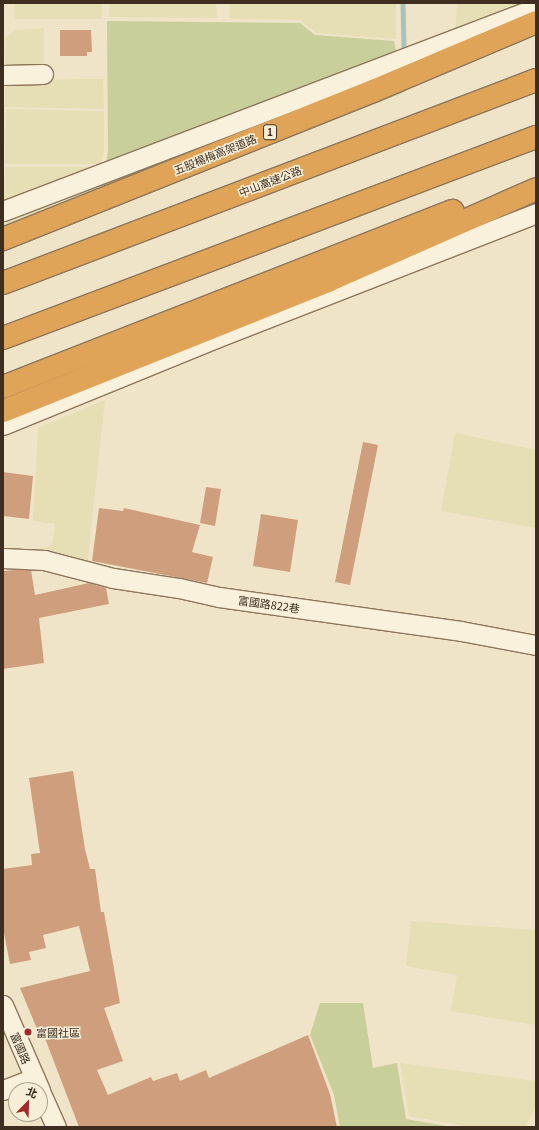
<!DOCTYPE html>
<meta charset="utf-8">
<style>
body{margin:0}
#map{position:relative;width:539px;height:1130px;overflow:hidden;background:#f0e4c8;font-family:Georgia,"Noto Sans TC",serif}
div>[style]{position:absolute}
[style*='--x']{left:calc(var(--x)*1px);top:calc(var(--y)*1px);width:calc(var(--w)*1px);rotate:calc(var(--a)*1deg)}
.farmland>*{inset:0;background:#e6deb5}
.green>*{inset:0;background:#c9cf9b}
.stream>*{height:4.5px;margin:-2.25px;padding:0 2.25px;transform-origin:2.25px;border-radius:2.25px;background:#a9c4bc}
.building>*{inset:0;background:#cf9f7d}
.roads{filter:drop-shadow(1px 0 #8d765c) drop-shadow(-1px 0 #8d765c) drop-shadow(0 1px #8d765c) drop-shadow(0 -1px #8d765c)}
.minor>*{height:19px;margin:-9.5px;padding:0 9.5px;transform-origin:9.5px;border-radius:9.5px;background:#faf1dc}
.highway>*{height:22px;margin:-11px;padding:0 11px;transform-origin:11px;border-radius:11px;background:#e0a458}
.dots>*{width:11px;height:11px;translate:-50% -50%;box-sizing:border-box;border:2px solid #f7eed8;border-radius:50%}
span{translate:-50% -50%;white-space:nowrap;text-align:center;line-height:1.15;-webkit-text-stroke:3px #f7eed8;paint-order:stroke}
.shield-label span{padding:1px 3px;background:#f7eed8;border:1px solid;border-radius:3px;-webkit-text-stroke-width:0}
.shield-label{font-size:10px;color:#3d2e20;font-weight:700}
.street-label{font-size:11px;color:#3d2e20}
.poi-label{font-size:11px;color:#3d2e20}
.left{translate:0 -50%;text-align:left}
.frame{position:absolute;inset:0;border:4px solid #3d2e20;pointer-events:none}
.north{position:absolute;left:8px;top:1082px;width:40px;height:40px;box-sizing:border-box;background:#f7eed8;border:1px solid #ada18e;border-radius:50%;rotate:23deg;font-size:11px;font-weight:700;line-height:16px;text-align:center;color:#3d2e20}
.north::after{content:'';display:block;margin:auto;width:14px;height:18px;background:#9e2a2b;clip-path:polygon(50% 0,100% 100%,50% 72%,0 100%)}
</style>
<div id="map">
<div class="farmland">
<i style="clip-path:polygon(14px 3px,102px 3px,102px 19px,15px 19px)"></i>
<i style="clip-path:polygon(109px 3px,216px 3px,217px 18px,109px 17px)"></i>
<i style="clip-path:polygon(229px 3px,396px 3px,396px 39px,316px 33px,300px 20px,230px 19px)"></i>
<i style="clip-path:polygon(457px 3px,536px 3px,453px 64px)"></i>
<i style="clip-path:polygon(44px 28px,44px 69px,5px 69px,6px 38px,15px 30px)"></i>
<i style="clip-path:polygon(103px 79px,104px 109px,5px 107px,5px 80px)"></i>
<i style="clip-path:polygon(6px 109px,104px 111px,104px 149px,101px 164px,5px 164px)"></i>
<i style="clip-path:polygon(5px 167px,100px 167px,97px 190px,26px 226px,3px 226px)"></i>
<i style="clip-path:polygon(105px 400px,87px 566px,33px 551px,52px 545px,55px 524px,33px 521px,38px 428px)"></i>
<i style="clip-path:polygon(455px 433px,536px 450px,536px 528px,441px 511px)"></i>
<i style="clip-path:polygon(411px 921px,536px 930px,536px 1025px,451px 1011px,457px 975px,406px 966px)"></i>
<i style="clip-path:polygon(400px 1063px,536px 1081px,536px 1105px,526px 1127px,470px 1127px,409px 1116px)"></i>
</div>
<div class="green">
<i style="clip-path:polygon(107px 21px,300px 23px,315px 35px,394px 41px,405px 92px,106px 211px,101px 191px,108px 151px)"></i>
<i style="clip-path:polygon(320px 1003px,363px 1003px,373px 1068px,397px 1063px,406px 1119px,452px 1127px,340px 1127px,334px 1095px,310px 1035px)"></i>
</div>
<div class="stream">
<i style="--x:403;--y:3;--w:45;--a:88.7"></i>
</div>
<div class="building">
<i style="clip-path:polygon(60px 30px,91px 30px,92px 52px,87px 52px,87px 56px,60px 56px)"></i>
<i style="clip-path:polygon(363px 442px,378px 445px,350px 585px,335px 582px)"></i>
<i style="clip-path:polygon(3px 472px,33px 476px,29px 519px,3px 516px)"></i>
<i style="clip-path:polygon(206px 487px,221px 489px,215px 526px,200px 523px)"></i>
<i style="clip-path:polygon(99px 508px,123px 511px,124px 508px,200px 525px,192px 552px,213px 557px,207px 583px,92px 561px)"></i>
<i style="clip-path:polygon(261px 514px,298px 520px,290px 572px,253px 566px)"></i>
<i style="clip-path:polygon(15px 570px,31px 570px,35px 595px,89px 583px,106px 588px,109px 604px,39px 618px,44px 663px,3px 669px,3px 571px)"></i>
<i style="clip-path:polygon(73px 771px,85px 849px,90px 869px,95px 869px,101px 912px,104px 912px,120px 1003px,104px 1008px,123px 1061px,97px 1070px,108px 1095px,151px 1077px,153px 1081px,177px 1073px,180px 1081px,206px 1070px,209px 1078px,308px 1035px,330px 1094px,337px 1127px,79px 1127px,41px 1028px,37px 1029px,20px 988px,90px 971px,79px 926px,43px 935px,46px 948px,29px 952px,31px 960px,10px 964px,3px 928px,3px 869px,32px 865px,31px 854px,40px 853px,29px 778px)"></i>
</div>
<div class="roads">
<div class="minor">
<i style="--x:3;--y:75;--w:40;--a:-1.4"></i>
<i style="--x:3;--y:211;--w:570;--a:-20.85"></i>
<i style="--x:3;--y:425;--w:230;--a:-22.2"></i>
<i style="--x:216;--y:338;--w:344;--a:-21.3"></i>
<i style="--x:3;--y:558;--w:41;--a:2.8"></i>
<i style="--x:44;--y:560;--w:71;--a:14.6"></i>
<i style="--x:113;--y:578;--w:67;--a:8.6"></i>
<i style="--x:179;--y:588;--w:41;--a:12.7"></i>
<i style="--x:219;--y:597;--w:244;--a:8"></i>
<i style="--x:461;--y:631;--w:76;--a:10.6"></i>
<i style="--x:3;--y:1005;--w:93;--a:66.5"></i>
<i style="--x:3;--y:1090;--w:34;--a:-21"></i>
<i style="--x:40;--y:1091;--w:39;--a:66"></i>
</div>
<div class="highway">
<i style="--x:3;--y:239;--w:399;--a:-21.8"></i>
<i style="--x:373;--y:91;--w:177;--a:-22.9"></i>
<i style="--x:3;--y:283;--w:570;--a:-20.85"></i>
<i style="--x:3;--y:338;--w:570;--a:-20.66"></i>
<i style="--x:3;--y:387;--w:483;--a:-21.4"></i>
<i style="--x:3;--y:411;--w:352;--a:-21.8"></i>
<i style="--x:330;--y:280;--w:225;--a:-23.8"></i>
</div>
</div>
<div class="dots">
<i style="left:28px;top:1032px;background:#9e2a2b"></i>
</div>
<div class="shield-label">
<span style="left:270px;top:132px">1</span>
</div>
<div class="street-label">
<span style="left:215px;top:154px;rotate:-22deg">五股楊梅高架道路</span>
<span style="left:270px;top:181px;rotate:-21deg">中山高速公路</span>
<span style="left:269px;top:604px;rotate:8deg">富國路822巷</span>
<span style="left:21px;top:1048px;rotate:67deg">富國路</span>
</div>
<div class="poi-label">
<span class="left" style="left:36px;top:1032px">富國社區</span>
</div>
<div class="frame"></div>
<div class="north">北</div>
</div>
